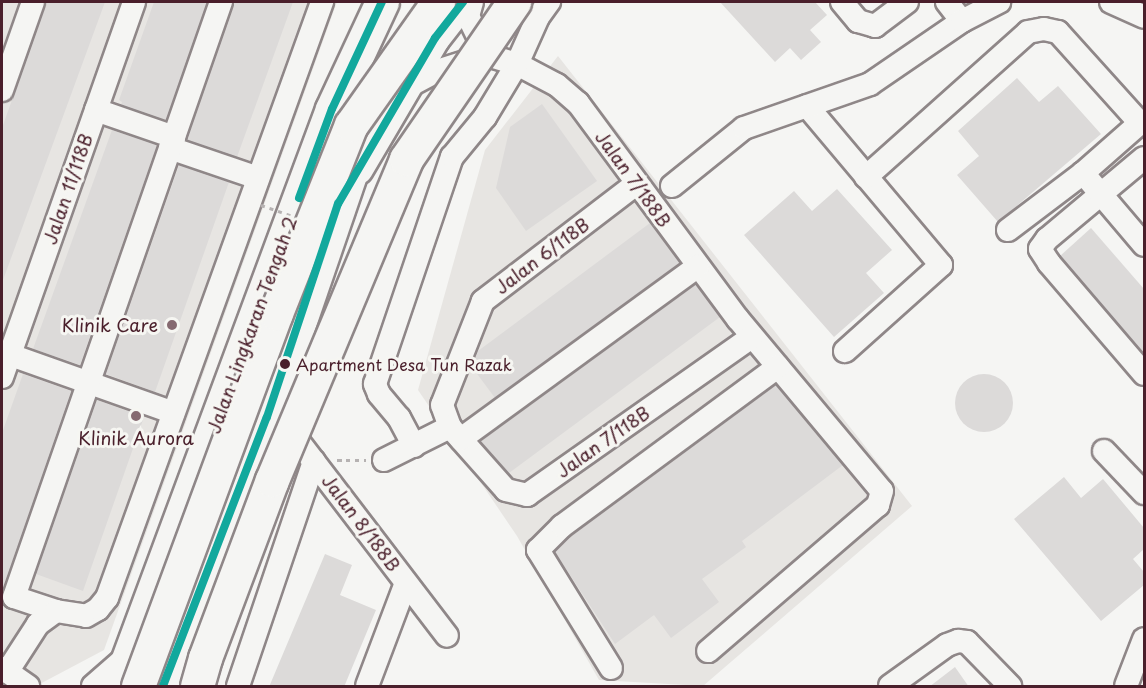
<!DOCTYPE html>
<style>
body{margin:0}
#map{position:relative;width:1146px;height:688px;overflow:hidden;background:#f5f5f3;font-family:"Playpen Sans",sans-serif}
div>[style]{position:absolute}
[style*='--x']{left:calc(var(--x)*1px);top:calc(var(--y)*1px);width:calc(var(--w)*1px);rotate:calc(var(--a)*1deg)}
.built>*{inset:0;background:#e7e5e2}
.building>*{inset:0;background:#dcdad9}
.round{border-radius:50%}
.path>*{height:3px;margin-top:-1.5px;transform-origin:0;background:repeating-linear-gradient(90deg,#b6b2b2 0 4.5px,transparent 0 9px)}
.roads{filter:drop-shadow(2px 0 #8f8788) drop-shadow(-2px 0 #8f8788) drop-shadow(0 2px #8f8788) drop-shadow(0 -2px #8f8788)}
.minor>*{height:22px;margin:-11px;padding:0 11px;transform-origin:11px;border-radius:11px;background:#f5f5f3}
.major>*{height:30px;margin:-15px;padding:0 15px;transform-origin:15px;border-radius:15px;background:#f5f5f3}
.highway>*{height:33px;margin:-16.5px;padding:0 16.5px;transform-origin:16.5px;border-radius:16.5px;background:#f5f5f3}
.path-bridge>*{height:3px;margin-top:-1.5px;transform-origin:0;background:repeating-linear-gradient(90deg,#b6b2b2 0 4.5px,transparent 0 9px)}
.bridges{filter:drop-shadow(2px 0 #8f8788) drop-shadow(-2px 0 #8f8788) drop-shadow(0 2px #8f8788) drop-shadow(0 -2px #8f8788)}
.highway-bridge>*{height:33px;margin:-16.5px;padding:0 16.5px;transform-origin:16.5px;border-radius:16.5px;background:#f5f5f3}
.bus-1>*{height:8px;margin:-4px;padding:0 4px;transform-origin:4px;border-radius:4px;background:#12a89d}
.dots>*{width:16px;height:16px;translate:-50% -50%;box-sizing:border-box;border:3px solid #f6f6f2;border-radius:50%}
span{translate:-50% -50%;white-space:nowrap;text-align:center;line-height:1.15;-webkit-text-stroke:6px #f6f6f2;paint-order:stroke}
.bus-label{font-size:16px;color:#4a1f2b}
.left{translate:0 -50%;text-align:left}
.street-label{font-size:18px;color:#4a1f2b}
.poi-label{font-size:18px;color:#4a1f2b}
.right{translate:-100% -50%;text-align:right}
.frame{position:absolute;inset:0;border:3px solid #4a1f2b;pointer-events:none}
</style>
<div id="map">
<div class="built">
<i style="clip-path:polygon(2px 2px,337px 2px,104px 650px,36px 686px,2px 686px)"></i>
<i style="clip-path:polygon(558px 56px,912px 506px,703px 686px,599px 680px,517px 536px,418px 390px,485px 150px)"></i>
</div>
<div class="building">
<i style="clip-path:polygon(47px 2px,105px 2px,3px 280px,2px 128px)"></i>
<i style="clip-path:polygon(154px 2px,207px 2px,166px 120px,121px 105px,122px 102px,119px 100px)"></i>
<i style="clip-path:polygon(234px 2px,293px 2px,237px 157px,187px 140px)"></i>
<i style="clip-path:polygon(720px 2px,815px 2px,827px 15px,810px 30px,821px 42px,801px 60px,790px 48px,775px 62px)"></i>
<i style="clip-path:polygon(1017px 78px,1039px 102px,1058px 86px,1101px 134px,998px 222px,957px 175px,979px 156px,958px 131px)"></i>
<i style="clip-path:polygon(542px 104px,597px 181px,526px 231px,496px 188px,510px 127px)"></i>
<i style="clip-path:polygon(112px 130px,157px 145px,80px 365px,33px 349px)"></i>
<i style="clip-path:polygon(179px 165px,229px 182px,155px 392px,106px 374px)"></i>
<i style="clip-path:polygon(837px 189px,892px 250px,866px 273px,884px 293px,834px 337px,744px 235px,794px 191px,812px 211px)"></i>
<i style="clip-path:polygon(650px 223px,680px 263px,495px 398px,472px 367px,478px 351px)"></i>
<i style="clip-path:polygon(1091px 228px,1144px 289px,1144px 354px,1060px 256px)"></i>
<i style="clip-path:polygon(696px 284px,720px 317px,509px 473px,485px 447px,481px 441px)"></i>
<i class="round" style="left:955px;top:374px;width:58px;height:58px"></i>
<i style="clip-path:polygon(23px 374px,71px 391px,2px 592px,2px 433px)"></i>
<i style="clip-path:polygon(776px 385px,843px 465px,742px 541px,746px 547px,702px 579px,719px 602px,671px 638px,654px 615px,615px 644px,555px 552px,571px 536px)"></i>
<i style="clip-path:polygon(97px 400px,144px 417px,83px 591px,36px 574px)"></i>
<i style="clip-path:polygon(1064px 477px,1081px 498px,1103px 479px,1144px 528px,1144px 549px,1133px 559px,1144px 572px,1144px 585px,1101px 621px,1014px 519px)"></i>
<i style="clip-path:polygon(325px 554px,352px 565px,340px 595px,376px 610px,344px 687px,269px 687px)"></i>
<i style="clip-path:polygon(955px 667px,969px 687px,929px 687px)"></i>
</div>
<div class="path">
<i style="--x:337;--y:460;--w:29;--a:0"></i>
</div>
<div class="roads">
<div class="minor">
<i style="--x:472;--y:2;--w:15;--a:106"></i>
<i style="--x:468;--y:16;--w:43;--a:64"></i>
<i style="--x:842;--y:2;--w:25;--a:50"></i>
<i style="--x:858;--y:21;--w:18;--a:16"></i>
<i style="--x:875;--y:26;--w:40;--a:-37"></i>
<i style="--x:947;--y:2;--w:24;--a:52"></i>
<i style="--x:1111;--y:2;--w:36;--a:24"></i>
<i style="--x:405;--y:88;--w:36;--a:-28"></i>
<i style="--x:437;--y:71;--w:52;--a:-17.7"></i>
<i style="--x:487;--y:55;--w:31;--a:17"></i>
<i style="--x:517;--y:64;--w:45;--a:27.7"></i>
<i style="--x:557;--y:85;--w:28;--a:41"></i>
<i style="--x:578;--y:103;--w:269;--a:53.5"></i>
<i style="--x:738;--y:319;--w:224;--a:50.1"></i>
<i style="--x:882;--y:491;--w:15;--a:106"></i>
<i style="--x:878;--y:505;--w:224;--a:139.3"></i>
<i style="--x:2;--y:90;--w:93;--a:-70.6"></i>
<i style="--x:807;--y:106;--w:208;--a:49.9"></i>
<i style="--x:941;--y:265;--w:129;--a:138.1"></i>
<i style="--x:96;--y:110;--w:83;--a:19.1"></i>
<i style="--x:170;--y:148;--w:93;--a:18.8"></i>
<i style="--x:1144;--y:158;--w:126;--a:140.1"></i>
<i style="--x:1047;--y:239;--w:12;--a:125"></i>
<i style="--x:1040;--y:249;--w:17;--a:57"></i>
<i style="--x:1049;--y:263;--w:146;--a:49.4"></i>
<i style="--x:866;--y:177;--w:217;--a:-41.8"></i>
<i style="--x:1028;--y:32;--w:16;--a:-11"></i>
<i style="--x:1044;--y:29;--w:14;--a:12"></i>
<i style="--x:1058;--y:32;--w:122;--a:48"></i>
<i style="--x:1140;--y:123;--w:76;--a:138.7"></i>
<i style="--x:1083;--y:173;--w:94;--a:49.7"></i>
<i style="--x:636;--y:184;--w:193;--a:142.6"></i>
<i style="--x:483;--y:301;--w:112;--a:111.5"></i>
<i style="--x:442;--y:405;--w:23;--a:70"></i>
<i style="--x:450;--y:427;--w:84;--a:48.4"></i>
<i style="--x:506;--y:490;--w:22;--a:13"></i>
<i style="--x:527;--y:495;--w:275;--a:-35.1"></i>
<i style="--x:672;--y:186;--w:92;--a:-38.9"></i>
<i style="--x:744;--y:128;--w:133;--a:-19.2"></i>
<i style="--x:870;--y:84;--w:112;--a:-34.4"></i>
<i style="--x:962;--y:21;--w:42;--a:-27.2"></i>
<i style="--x:1008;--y:230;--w:94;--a:-37.2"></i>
<i style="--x:2;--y:352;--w:182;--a:19.5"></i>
<i style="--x:2;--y:377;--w:398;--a:-70.6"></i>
<i style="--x:282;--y:428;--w:21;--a:39"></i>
<i style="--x:298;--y:441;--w:245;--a:52.6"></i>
<i style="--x:461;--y:439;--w:293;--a:-36.1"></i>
<i style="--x:414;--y:446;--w:32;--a:-118"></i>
<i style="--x:399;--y:418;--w:31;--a:-130"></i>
<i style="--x:379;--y:394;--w:11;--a:-112"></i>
<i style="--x:375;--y:384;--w:240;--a:-71.3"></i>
<i style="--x:452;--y:157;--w:52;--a:-50.5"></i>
<i style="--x:485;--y:117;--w:62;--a:-58.9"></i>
<i style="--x:517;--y:64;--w:51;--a:-65.9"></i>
<i style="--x:538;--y:17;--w:19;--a:-54"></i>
<i style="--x:1104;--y:451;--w:58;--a:46.4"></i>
<i style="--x:384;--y:460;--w:74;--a:-26.6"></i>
<i style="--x:56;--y:611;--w:44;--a:-161.6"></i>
<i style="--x:14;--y:597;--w:630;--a:-70.82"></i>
<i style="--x:2;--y:668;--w:32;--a:35"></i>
<i style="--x:611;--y:668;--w:139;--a:-121.7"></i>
<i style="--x:538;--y:550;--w:34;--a:-45"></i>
<i style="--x:562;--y:526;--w:268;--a:-36.4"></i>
<i style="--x:7;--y:672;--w:57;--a:-57.1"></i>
<i style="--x:38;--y:624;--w:22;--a:-36"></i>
<i style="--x:56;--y:611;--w:30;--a:9"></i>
<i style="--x:86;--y:616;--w:14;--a:-30"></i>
<i style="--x:98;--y:609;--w:14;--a:-51"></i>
<i style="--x:107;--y:598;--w:634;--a:-70.16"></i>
<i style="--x:93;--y:686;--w:43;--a:-41.2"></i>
<i style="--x:238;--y:686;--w:237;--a:-71.3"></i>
<i style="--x:367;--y:686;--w:110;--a:-69.3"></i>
<i style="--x:890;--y:686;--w:70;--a:-35.7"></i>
<i style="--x:947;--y:645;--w:12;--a:-20"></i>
<i style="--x:958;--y:641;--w:9;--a:6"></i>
<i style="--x:967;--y:642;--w:62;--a:45.7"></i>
<i style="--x:1126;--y:686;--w:50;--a:-69"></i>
</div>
<div class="major">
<i style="--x:358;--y:169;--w:152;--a:-59.6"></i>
<i style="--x:435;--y:38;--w:46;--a:-52.1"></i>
</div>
<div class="highway">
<i style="--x:118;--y:686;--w:615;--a:-69.65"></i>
<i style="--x:332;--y:109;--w:118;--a:-65"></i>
<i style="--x:163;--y:686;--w:288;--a:-68.9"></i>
<i style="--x:267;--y:417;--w:294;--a:-71.1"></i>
</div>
</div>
<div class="path-bridge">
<i style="--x:261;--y:205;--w:31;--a:19"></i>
</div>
<div class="bridges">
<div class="highway-bridge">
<i style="--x:138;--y:686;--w:398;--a:-69.7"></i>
<i style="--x:276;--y:313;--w:202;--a:-68.3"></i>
<i style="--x:351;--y:125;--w:151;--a:-54.7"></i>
<i style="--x:197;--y:686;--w:29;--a:-74"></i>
<i style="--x:205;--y:658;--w:190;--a:-69.4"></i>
<i style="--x:272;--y:480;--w:348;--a:-67.3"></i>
<i style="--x:406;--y:159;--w:191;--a:-55.5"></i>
</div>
</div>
<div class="bus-1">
<i style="--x:299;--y:198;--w:95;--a:-69.7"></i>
<i style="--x:332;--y:109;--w:118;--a:-65"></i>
<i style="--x:163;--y:686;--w:288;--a:-68.9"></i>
<i style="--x:267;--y:417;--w:225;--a:-71.6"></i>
<i style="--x:338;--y:204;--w:192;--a:-59.7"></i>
<i style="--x:435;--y:38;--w:46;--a:-52.1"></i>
</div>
<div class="dots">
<i style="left:172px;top:325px;background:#866a71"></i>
<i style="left:285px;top:364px;background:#4a1f2b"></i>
<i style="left:136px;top:416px;background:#866a71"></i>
</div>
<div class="bus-label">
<span class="left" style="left:296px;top:364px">Apartment Desa Tun Razak</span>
</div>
<div class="street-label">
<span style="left:633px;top:179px;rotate:54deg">Jalan 7/188B</span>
<span style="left:68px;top:189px;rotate:-71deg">Jalan 11/118B</span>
<span style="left:542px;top:256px;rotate:-37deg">Jalan 6/118B</span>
<span style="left:252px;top:325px;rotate:-70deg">Jalan Lingkaran Tengah 2</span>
<span style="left:603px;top:442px;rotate:-35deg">Jalan 7/118B</span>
<span style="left:361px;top:523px;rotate:53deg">Jalan 8/188B</span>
</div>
<div class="poi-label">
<span class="right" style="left:158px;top:325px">Klinik Care</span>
<span style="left:136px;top:438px">Klinik Aurora</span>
</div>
<div class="frame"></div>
</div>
